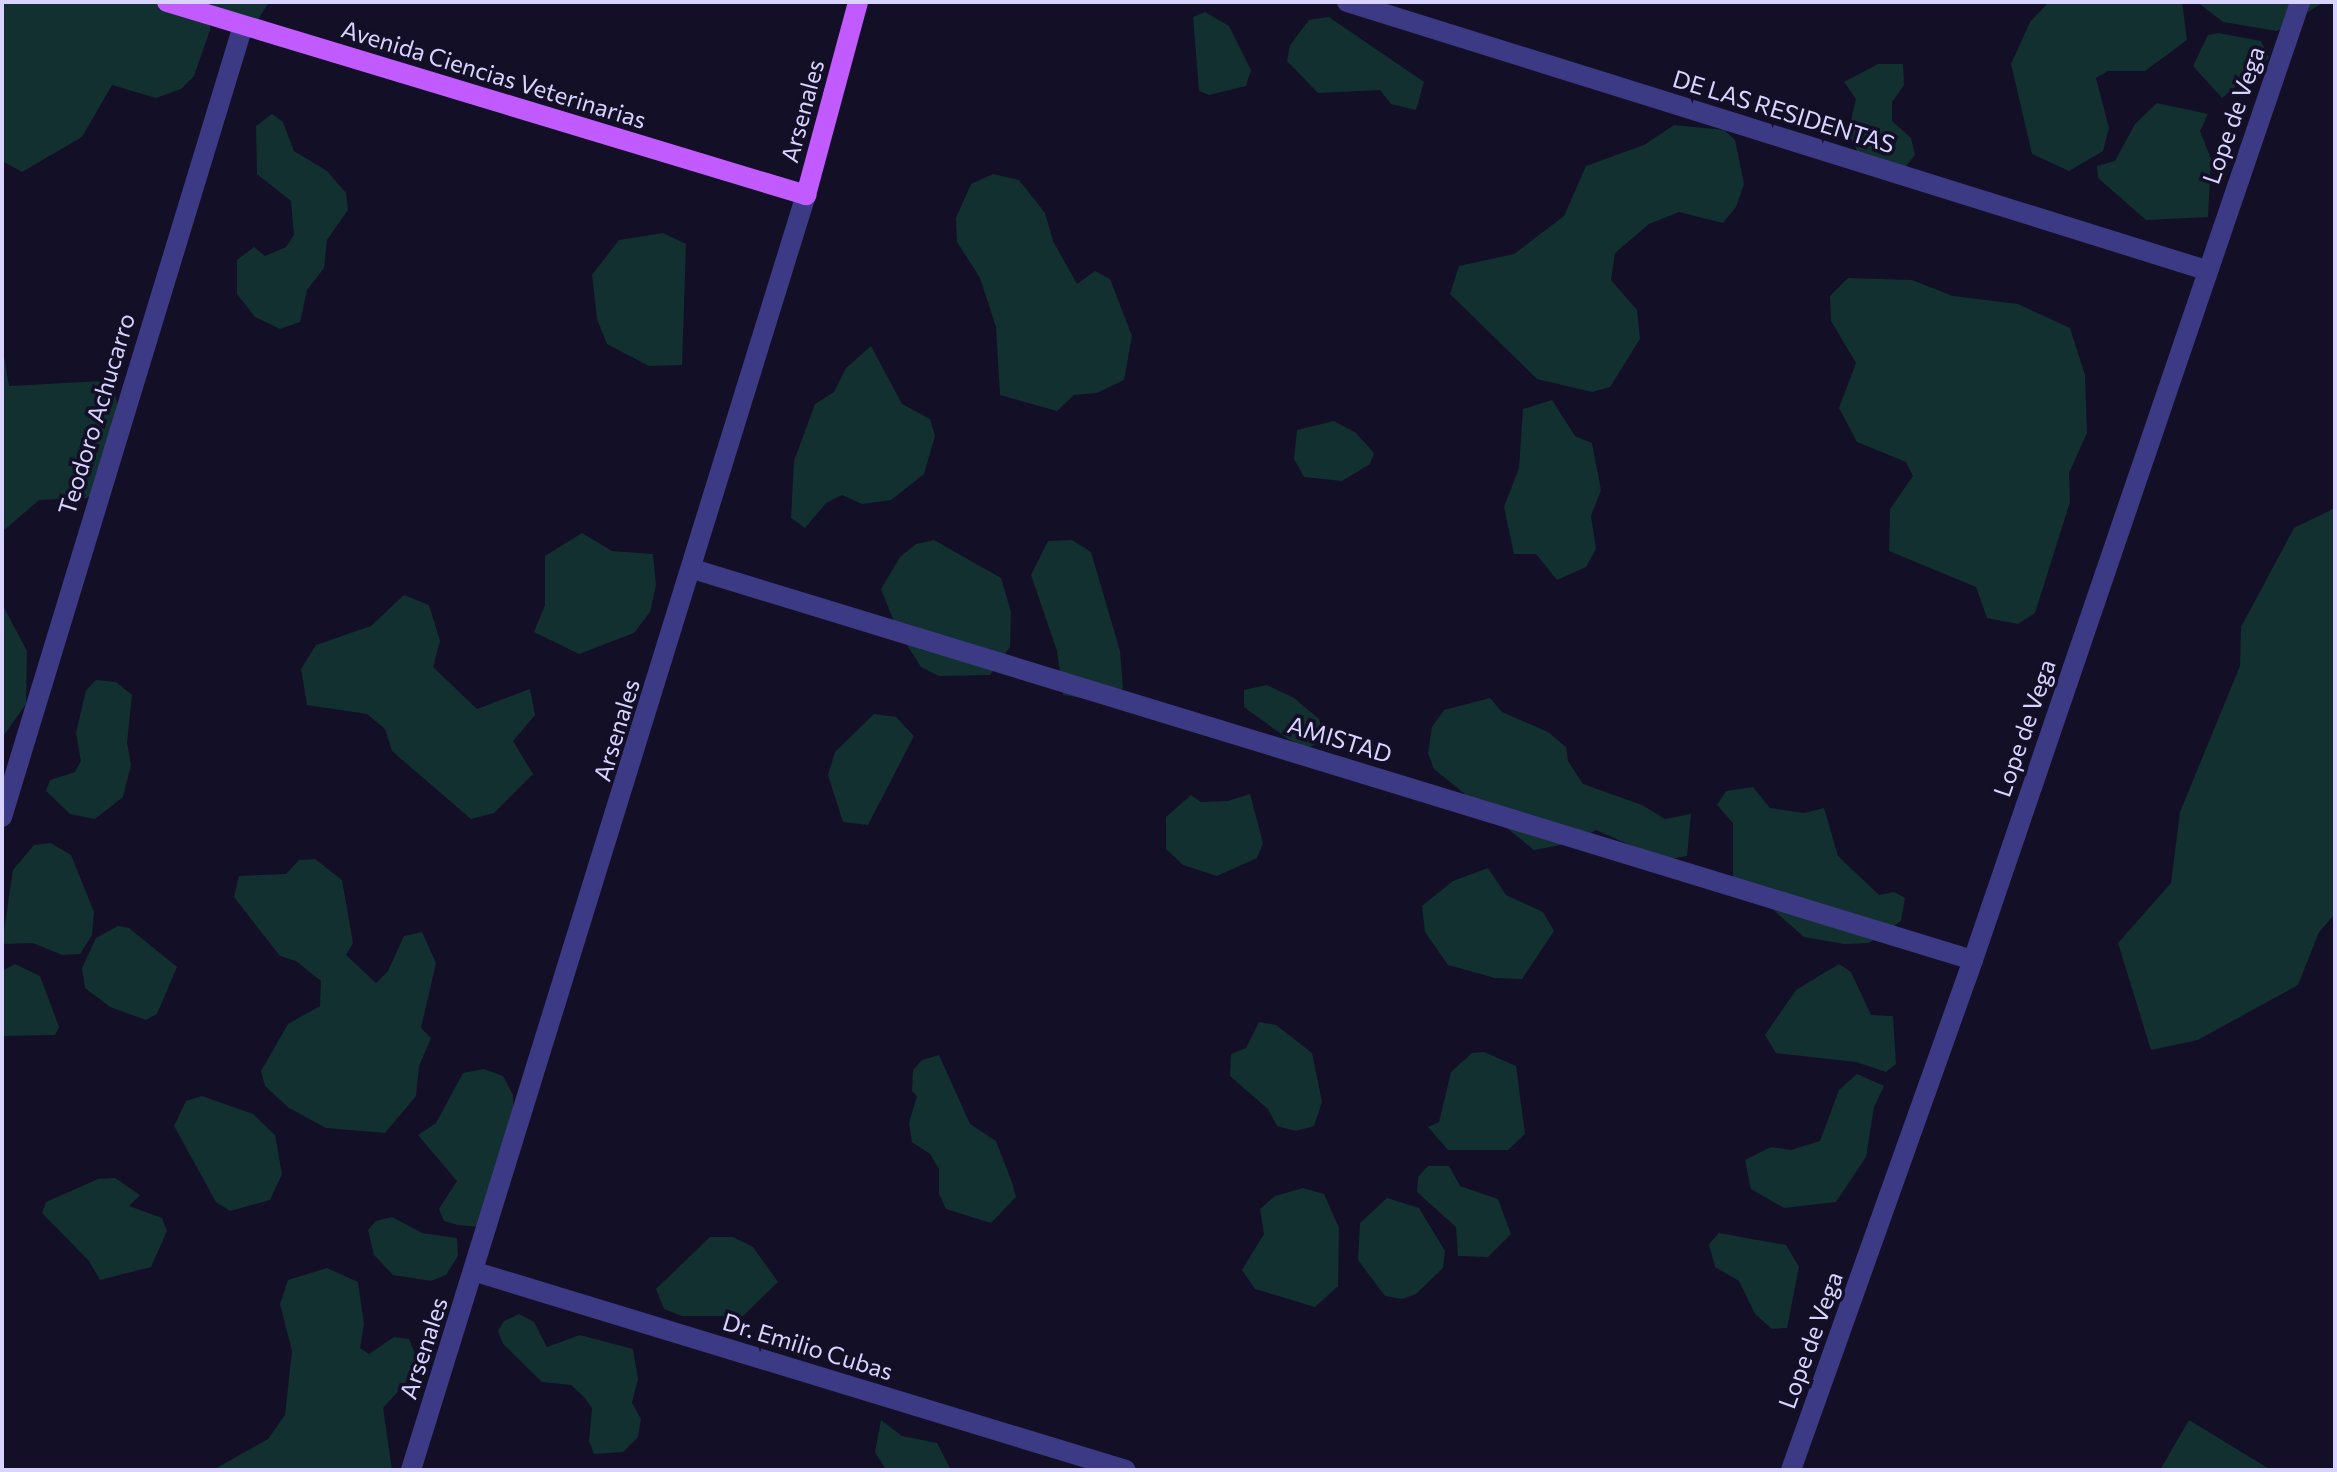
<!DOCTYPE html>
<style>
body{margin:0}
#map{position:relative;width:2337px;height:1472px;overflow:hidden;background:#130f26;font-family:Commissioner,sans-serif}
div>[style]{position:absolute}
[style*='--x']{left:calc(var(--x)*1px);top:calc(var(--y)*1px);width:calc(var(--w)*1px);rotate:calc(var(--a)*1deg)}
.green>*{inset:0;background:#12302f}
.minor>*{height:20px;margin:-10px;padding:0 10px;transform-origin:10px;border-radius:10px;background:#3d3a85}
.major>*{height:20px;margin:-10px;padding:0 10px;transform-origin:10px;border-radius:10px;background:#c25bff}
span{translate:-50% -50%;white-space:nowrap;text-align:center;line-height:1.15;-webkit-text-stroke:7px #130f26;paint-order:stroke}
.street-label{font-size:24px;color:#d9d4ff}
.frame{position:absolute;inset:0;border:4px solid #d9d4ff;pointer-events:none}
</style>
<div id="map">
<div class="green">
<i style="clip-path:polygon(2px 2px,269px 2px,252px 29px,210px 4px,210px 30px,194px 76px,181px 89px,156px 98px,112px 85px,82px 137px,22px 172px,2px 161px)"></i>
<i style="clip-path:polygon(2049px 2px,2182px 2px,2187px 40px,2145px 71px,2108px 71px,2096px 78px,2109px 128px,2103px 151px,2069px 171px,2032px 154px,2011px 64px,2030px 22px)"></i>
<i style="clip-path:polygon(2197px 2px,2324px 2px,2277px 31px,2223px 22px)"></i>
<i style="clip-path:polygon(1205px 12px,1229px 26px,1251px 70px,1246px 86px,1209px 95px,1199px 91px,1193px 17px)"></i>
<i style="clip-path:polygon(1329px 17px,1424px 82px,1416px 110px,1391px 104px,1380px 90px,1318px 93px,1287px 61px,1290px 45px,1309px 20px)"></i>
<i style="clip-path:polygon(2218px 33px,2261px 41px,2269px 58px,2222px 98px,2193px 66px,2208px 35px)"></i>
<i style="clip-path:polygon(1878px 64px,1903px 64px,1904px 85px,1892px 102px,1892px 121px,1911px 138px,1915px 155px,1898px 176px,1868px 172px,1848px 133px,1856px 99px,1844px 82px)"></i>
<i style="clip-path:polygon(2157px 103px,2208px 114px,2200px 131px,2211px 159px,2208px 217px,2146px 220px,2098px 178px,2097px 166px,2115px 161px,2135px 124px)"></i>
<i style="clip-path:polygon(272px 114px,283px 122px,294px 151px,327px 171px,346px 193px,348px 210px,327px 240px,324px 268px,307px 290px,300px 322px,280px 329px,255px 317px,237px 294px,237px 260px,254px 247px,265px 256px,286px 247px,294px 235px,291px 201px,257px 174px,256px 126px)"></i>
<i style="clip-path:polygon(1674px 125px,1724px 130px,1735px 140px,1744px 184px,1736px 207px,1723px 223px,1679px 212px,1649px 224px,1615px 253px,1611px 280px,1637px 310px,1640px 339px,1610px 387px,1592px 392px,1537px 379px,1450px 294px,1459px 266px,1514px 254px,1564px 216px,1586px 166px,1644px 145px)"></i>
<i style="clip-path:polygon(993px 174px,1019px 180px,1045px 213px,1053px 241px,1077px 284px,1095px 271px,1110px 279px,1132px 336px,1124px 380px,1097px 393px,1074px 395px,1057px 411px,1000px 395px,996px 327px,980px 278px,957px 242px,956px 218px,971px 184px)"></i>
<i style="clip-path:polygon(663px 233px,686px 244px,682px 365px,649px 366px,607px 344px,597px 319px,592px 275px,619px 240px)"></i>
<i style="clip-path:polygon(1848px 278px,1912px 280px,1953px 296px,2018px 304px,2070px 328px,2085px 375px,2087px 433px,2069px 473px,2070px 502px,2035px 613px,2018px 624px,1987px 618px,1976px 587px,1889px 551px,1890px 509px,1913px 476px,1906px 462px,1857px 442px,1839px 408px,1856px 363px,1831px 321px,1830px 296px)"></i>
<i style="clip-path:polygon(2px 344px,9px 386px,103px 381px,114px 389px,118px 408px,104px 487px,87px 498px,39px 500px,2px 532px)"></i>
<i style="clip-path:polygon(871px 346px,902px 404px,930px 419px,935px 436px,924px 474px,891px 500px,862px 504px,842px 495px,826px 503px,805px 528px,791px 518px,794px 461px,815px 404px,834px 392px,846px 368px)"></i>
<i style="clip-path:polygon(1552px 400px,1575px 436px,1592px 443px,1601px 490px,1591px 516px,1596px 549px,1586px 567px,1557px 580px,1536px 554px,1514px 554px,1504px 507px,1519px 468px,1523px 409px)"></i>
<i style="clip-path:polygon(1334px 421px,1356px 433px,1374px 453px,1370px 464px,1342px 481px,1304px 477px,1294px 459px,1297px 430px)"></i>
<i style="clip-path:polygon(2335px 508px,2335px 914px,2319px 932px,2298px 985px,2198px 1040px,2151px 1050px,2118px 943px,2171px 883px,2180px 812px,2240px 666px,2241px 627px,2294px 528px)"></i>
<i style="clip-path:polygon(582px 533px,612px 551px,653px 554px,656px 585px,650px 612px,634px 633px,579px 654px,534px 632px,545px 605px,545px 556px)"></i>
<i style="clip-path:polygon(934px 540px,1001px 578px,1011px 612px,1010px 647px,990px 675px,939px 676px,921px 667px,897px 629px,881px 589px,900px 557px,916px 544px)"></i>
<i style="clip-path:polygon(1072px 540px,1091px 552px,1120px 651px,1123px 688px,1109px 702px,1063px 695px,1057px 651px,1031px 575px,1048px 541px)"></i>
<i style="clip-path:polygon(404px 595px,429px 605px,440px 641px,433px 667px,477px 709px,530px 689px,535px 715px,513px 741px,533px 774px,494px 813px,471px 819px,392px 751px,385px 729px,367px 714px,307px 705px,301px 669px,316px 645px,371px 626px)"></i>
<i style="clip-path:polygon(2px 604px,27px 651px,26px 704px,2px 738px)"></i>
<i style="clip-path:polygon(96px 680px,116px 682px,132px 695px,127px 743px,131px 765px,123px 797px,95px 819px,70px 814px,46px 791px,50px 780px,75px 772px,81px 761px,76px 733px,86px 690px)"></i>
<i style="clip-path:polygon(1267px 685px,1294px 698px,1319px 719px,1323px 733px,1315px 745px,1306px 748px,1288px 739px,1244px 707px,1244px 690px)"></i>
<i style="clip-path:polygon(1490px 698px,1502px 712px,1548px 732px,1566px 747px,1568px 761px,1583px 784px,1642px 805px,1665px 819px,1691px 814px,1687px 856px,1664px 860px,1596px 830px,1575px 842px,1534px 850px,1434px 769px,1428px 753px,1432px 727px,1444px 710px)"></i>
<i style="clip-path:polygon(874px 714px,896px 717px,914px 736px,868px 825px,843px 822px,828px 775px,835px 752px)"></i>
<i style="clip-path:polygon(1753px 787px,1770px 808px,1804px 813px,1824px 808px,1838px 856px,1879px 895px,1894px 892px,1905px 898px,1901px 921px,1869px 943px,1844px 944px,1804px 937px,1770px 907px,1733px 889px,1733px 823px,1717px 805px,1726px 791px)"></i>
<i style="clip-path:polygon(1250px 794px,1263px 843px,1257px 858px,1217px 876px,1183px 865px,1166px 849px,1166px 817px,1191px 795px,1201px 802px,1228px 801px)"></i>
<i style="clip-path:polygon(51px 843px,71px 855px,94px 912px,92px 935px,80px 954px,62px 955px,33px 943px,2px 944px,13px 870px,34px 845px)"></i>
<i style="clip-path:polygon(315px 859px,342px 880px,353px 943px,346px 955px,376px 983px,388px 971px,404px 936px,422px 932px,436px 963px,421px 1028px,431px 1038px,419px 1066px,416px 1096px,385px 1133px,326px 1128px,289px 1108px,265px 1086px,261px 1071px,288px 1024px,320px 1006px,321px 981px,296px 961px,280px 956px,234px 897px,239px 876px,286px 874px,299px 860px)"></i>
<i style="clip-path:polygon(1488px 868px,1506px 895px,1543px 912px,1554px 931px,1522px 979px,1495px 978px,1448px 965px,1425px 932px,1422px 906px,1453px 881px)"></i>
<i style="clip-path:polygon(118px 926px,129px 928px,177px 967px,157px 1014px,146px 1020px,110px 1007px,85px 988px,82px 968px,96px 938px)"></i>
<i style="clip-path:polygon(15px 964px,40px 976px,59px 1027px,55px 1035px,2px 1036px,2px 971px)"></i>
<i style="clip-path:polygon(1839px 964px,1851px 972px,1871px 1015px,1893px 1016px,1896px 1064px,1886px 1072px,1856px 1062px,1776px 1053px,1765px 1035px,1796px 990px)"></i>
<i style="clip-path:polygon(1259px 1022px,1276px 1025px,1312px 1053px,1322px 1102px,1314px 1126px,1296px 1131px,1277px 1126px,1268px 1109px,1230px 1076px,1231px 1054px,1246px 1048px)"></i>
<i style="clip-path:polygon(1484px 1052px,1516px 1066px,1525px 1134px,1508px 1150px,1448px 1150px,1428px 1127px,1439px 1122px,1451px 1072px,1472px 1053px)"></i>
<i style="clip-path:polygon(939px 1055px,970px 1124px,996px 1141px,1011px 1180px,1016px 1197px,991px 1223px,946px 1209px,939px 1194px,939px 1169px,930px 1154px,912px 1142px,909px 1123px,917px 1096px,912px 1091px,913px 1070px,922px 1060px)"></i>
<i style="clip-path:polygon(484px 1069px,503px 1076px,513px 1095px,515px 1136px,480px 1227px,458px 1225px,444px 1221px,439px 1209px,457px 1181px,418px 1135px,436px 1123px,463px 1073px)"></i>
<i style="clip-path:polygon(1857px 1074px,1884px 1086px,1874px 1107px,1866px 1157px,1836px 1202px,1784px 1208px,1751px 1189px,1745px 1160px,1771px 1147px,1791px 1150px,1820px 1141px,1839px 1090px)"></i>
<i style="clip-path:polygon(202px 1096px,253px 1114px,275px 1135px,282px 1174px,270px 1200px,230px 1211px,216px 1202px,174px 1126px,186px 1101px)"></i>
<i style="clip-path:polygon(1428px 1166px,1449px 1166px,1460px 1186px,1498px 1199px,1511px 1234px,1488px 1257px,1458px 1256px,1456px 1227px,1417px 1192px,1418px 1177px)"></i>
<i style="clip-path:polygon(115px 1178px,140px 1195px,129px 1206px,162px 1218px,167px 1231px,151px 1267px,100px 1280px,89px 1261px,42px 1213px,46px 1202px,98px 1179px)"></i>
<i style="clip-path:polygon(1303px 1188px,1324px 1194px,1339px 1228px,1338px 1286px,1315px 1307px,1255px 1289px,1242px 1270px,1264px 1234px,1260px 1209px,1275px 1196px)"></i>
<i style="clip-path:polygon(1387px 1198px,1419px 1208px,1445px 1251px,1443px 1268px,1416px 1294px,1402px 1299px,1385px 1296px,1358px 1260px,1360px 1223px)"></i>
<i style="clip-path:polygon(392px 1217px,422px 1233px,457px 1238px,458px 1256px,446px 1275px,431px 1281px,393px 1275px,374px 1255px,368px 1230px,376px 1221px)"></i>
<i style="clip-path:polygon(1719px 1233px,1786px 1245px,1799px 1267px,1787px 1328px,1772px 1329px,1755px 1314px,1739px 1281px,1715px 1267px,1709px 1244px)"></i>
<i style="clip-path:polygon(710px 1237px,733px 1237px,753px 1247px,778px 1282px,743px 1316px,682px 1316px,664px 1309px,656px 1289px)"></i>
<i style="clip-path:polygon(327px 1268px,358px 1282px,364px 1324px,360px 1348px,369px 1354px,394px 1337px,409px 1339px,416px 1356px,407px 1382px,383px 1408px,392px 1470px,213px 1470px,268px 1439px,285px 1415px,292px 1351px,280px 1304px,288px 1280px)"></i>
<i style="clip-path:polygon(519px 1314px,534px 1322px,547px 1347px,580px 1335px,633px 1349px,638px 1379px,632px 1403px,641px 1419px,638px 1437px,623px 1452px,594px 1454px,589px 1441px,592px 1408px,585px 1398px,571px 1385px,542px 1382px,503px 1344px,498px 1331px,504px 1321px)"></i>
<i style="clip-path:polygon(881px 1420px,902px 1436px,937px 1443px,951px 1470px,886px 1470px,875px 1452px)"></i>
<i style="clip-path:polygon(2189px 1420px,2271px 1470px,2160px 1470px)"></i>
</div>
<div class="minor">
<i style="--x:1347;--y:2;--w:900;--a:17.33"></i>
<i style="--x:693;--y:569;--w:1338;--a:16.99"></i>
<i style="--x:2;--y:817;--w:827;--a:-73.06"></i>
<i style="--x:476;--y:1272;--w:679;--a:16.94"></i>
<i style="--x:411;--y:1470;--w:1335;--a:-72.79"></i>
<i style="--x:1791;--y:1470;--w:542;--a:-70.36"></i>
<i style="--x:1973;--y:960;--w:1012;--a:-71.15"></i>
</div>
<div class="major">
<i style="--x:167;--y:2;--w:668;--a:16.81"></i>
<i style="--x:806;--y:195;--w:200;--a:-74.9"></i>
</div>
<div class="street-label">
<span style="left:494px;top:74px;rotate:17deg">Avenida Ciencias Veterinarias</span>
<span style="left:802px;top:111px;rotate:-75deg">Arsenales</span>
<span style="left:1784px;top:111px;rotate:17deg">DE LAS RESIDENTAS</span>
<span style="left:2233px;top:115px;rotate:-71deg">Lope de Vega</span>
<span style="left:96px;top:414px;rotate:-73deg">Teodoro Achucarro</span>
<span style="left:2024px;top:728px;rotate:-71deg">Lope de Vega</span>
<span style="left:616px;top:730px;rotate:-73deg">Arsenales</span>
<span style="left:1340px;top:739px;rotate:17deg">AMISTAD</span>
<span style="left:1810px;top:1340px;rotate:-70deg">Lope de Vega</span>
<span style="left:808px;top:1346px;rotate:17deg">Dr. Emilio Cubas</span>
<span style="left:423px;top:1348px;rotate:-72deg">Arsenales</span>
</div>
<div class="frame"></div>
</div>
